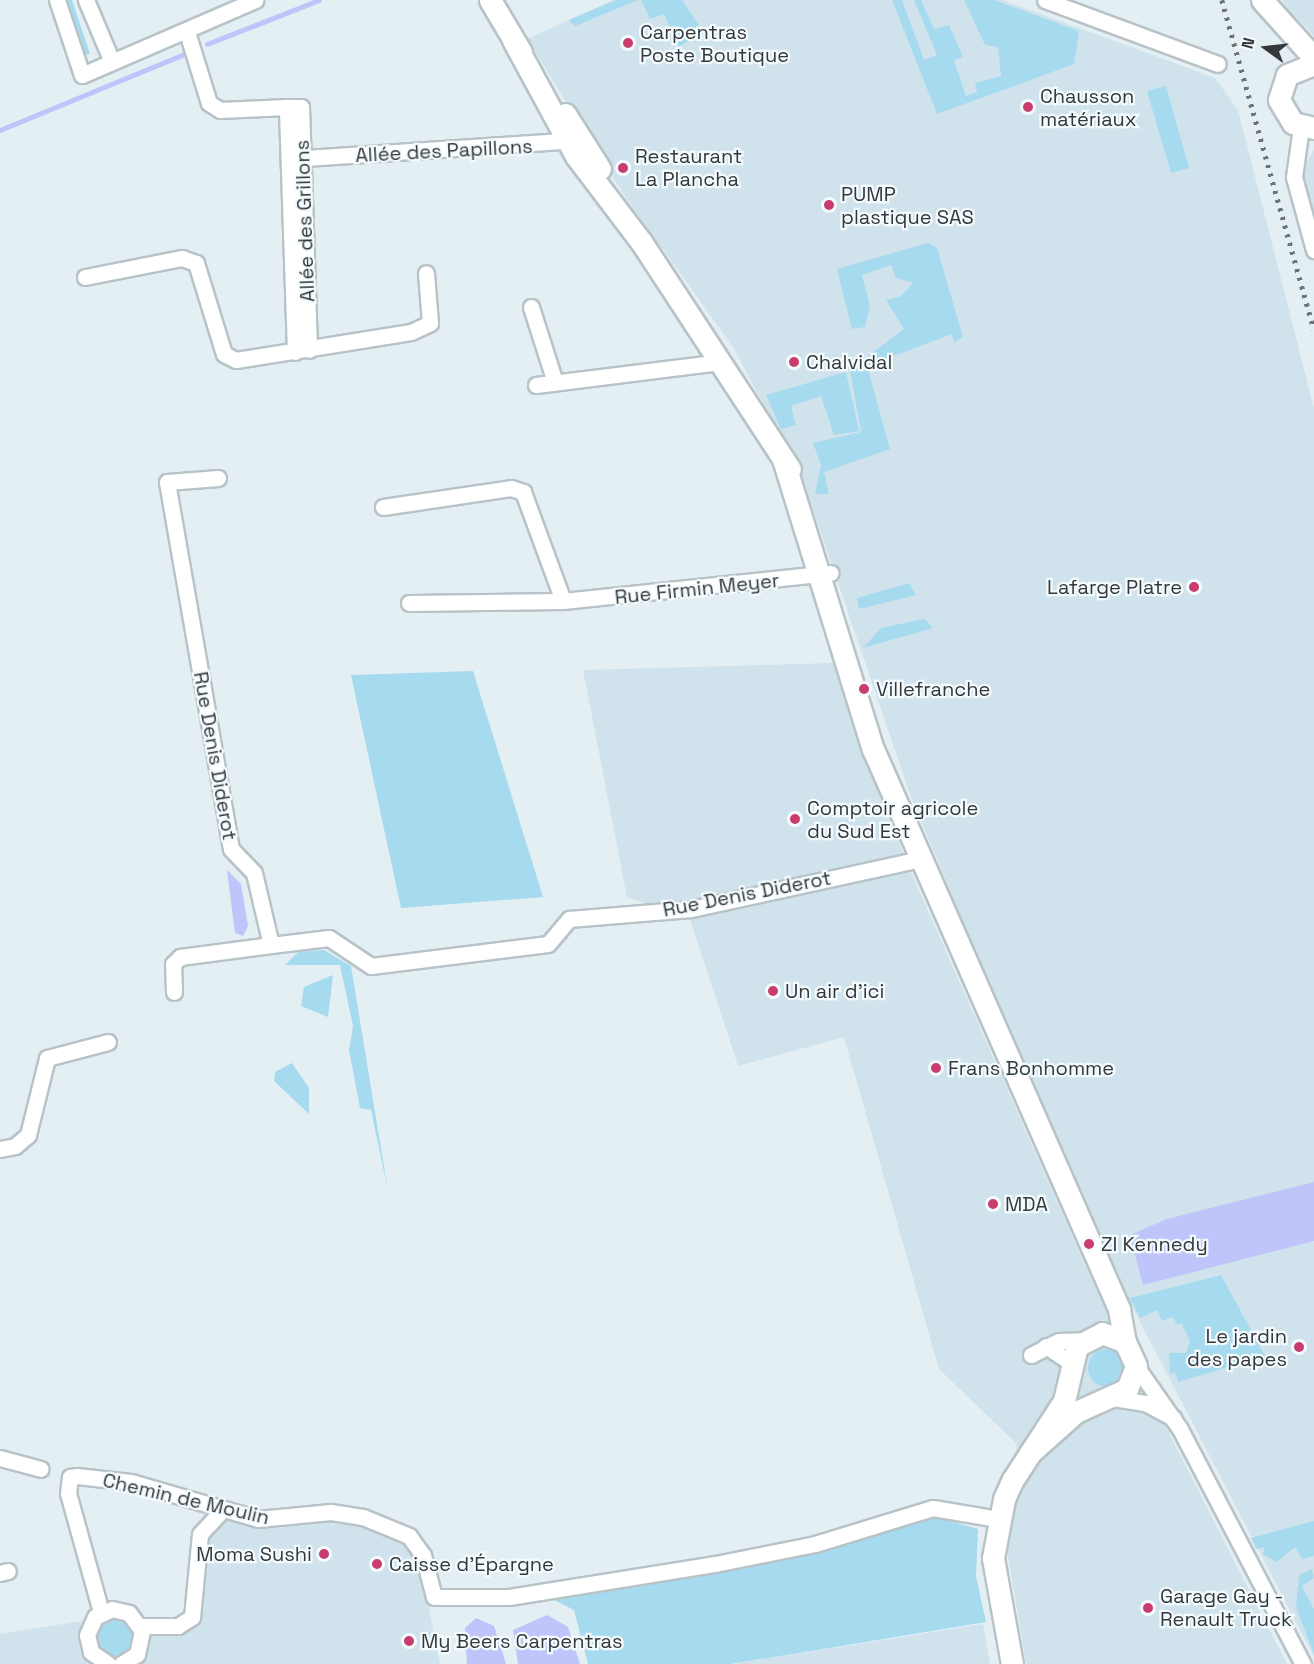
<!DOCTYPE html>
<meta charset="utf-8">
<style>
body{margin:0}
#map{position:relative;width:1314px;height:1664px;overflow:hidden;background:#e4eff4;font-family:"Space Grotesk",sans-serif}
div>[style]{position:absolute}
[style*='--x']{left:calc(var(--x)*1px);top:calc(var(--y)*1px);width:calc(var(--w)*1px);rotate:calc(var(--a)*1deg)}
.built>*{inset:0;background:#d0e3ec}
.green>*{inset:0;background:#a6daef}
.round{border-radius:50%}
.water>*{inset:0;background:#bfc4fa}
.stream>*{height:4.5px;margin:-2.25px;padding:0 2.25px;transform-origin:2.25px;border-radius:2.25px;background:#bfc4fa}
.roads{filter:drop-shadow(2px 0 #b8c3c8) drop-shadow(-2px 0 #b8c3c8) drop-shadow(0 2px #b8c3c8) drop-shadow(0 -2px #b8c3c8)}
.street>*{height:15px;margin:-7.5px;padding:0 7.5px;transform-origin:7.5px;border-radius:7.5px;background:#fff}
.secondary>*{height:21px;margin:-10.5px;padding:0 10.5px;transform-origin:10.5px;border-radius:10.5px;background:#fff}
.rail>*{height:4.5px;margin-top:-2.25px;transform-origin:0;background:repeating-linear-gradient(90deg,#6d7376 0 3px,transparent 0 9px)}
.dots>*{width:16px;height:16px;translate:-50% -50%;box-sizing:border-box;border:3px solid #f4fbfe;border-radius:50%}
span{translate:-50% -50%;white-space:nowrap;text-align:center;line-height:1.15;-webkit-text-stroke:4.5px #f4fbfe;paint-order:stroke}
.poi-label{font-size:20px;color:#34383a}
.left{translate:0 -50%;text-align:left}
.right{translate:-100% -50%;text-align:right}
.street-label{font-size:20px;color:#34383a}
.north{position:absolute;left:1236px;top:18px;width:60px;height:60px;-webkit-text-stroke:4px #f4fbfe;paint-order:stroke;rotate:285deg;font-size:16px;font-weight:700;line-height:24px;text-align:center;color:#34383a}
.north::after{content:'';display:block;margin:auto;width:21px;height:27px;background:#34383a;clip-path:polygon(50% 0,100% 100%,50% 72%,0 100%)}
</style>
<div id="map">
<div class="built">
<i style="clip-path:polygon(613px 0,1003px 0,1215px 78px,1238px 110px,1314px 408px,1314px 1657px,1125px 1293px,1032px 1087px,911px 797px,810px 501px,785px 445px,733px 347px,626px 198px,527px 39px)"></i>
<i style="clip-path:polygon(1282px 0,1314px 0,1314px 36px,1287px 8px)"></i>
<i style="clip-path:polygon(1314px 150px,1314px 232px,1301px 185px,1302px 168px)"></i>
<i style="clip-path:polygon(833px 663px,909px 868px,1099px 1296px,1287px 1664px,1026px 1664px,1007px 1549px,1017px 1444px,939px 1369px,844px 1037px,738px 1066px,690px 919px,627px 897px,583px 670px)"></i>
<i style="clip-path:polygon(227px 1518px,278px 1528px,333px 1518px,370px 1526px,411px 1545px,419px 1556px,440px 1664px,0 1664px,0 1634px,94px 1619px,198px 1625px,205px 1533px)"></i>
<i style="clip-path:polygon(983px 1624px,990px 1664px,738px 1664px,739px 1663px)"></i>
</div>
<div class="green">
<i style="clip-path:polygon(63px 0,72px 0,90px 54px,81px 55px)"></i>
<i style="clip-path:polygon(616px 0,638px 0,575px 26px,569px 20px)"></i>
<i style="clip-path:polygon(641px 0,682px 0,704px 33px,678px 47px,664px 14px,650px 19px)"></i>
<i style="clip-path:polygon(892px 0,902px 0,924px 60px,937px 55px,914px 0,921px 0,934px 29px,949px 25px,963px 57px,954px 60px,966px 96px,977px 92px,975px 83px,1001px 76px,998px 47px,985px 45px,964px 0,994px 0,1079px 31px,1074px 64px,937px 114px)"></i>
<i style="clip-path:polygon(1166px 86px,1189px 168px,1171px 173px,1147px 91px)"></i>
<i style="clip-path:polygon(928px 243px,937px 248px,963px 337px,954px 342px,952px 334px,867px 366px,890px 449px,824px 472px,829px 494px,815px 494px,821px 465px,813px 443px,861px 432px,850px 370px,904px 329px,886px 300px,901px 296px,913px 283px,896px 278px,891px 265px,862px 275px,870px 306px,865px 327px,852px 329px,837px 269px)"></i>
<i style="clip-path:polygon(846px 372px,859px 431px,834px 435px,821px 396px,791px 406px,796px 425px,781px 429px,766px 395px)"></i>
<i style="clip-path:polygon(909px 583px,916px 595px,859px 609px,857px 598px)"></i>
<i style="clip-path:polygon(924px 619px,933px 628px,863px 648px,881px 628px)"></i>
<i style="clip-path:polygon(473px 671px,543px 897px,401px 908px,351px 675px)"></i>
<i style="clip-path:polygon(324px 950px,351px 966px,388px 1191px,371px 1110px,360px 1108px,349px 1050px,353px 1026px,340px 965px,285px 965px,298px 952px)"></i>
<i style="clip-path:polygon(333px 975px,328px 1017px,301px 1006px,304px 987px)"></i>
<i style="clip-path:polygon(292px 1063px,309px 1088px,309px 1114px,274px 1081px,275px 1072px)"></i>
<i style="clip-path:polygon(1221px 1275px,1265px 1356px,1178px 1382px,1175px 1372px,1170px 1374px,1169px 1353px,1186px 1353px,1190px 1341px,1181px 1323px,1177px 1325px,1173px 1317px,1162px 1321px,1157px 1310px,1140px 1318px,1130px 1298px)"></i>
<i class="round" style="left:1088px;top:1349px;width:38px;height:38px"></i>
<i style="clip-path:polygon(940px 1518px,978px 1529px,976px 1576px,986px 1622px,731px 1664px,588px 1664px,574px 1610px,552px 1599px,808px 1555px,904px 1523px)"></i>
<i style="clip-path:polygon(1314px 1521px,1314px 1556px,1302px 1559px,1295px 1547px,1277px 1562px,1263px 1554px,1265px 1547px,1256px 1549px,1251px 1538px)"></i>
<i style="clip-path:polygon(1312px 1569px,1314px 1578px,1302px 1586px,1314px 1609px,1314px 1654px,1296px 1607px,1299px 1575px)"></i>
<i class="round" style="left:94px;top:1619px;width:40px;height:40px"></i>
</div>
<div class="water">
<i style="clip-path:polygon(227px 870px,241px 884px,248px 926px,243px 936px,235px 933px)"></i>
<i style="clip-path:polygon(1314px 1182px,1314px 1241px,1143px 1285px,1130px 1235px,1167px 1219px)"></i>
<i style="clip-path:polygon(547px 1615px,568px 1627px,580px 1664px,518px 1664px,513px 1630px)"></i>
<i style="clip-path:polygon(476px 1618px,494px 1626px,506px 1664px,467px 1664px,465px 1628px)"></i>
</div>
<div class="stream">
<i style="--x:207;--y:44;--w:120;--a:-21.4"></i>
<i style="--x:0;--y:130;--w:197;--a:-22.4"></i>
</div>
<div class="roads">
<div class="street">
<i style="--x:57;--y:0;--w:79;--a:71.6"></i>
<i style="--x:82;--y:75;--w:189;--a:-23.4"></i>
<i style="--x:86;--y:0;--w:67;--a:67.2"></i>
<i style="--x:1045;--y:0;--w:184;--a:20.3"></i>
<i style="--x:187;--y:32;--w:74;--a:72.8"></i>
<i style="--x:209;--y:103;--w:13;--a:32"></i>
<i style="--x:220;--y:110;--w:67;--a:-2.6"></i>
<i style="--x:1301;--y:127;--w:50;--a:98"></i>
<i style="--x:1294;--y:177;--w:76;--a:74.7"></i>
<i style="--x:305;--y:158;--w:273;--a:-3.8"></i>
<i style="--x:85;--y:277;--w:99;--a:-11.1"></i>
<i style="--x:182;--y:258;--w:15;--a:20"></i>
<i style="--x:196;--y:263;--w:95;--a:72.9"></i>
<i style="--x:224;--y:354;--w:13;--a:27"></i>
<i style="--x:236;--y:360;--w:177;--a:-9.1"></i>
<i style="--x:411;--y:332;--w:21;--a:-25"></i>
<i style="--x:430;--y:323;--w:50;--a:-94.6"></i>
<i style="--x:531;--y:307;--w:79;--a:72.3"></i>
<i style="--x:295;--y:352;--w:245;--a:-91.9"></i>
<i style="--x:287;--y:107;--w:14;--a:0"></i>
<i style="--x:301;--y:107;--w:243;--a:88.1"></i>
<i style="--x:536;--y:385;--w:185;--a:-7.1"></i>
<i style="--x:218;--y:478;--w:51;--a:175.5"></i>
<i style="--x:167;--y:482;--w:356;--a:80.1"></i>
<i style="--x:228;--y:833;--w:16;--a:79"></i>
<i style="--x:231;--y:849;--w:33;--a:46"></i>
<i style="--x:254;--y:873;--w:74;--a:76.7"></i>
<i style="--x:271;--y:945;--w:58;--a:-6.9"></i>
<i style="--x:329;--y:938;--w:50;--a:33.7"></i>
<i style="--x:371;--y:966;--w:178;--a:-7.1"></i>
<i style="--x:548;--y:944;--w:33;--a:-50"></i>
<i style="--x:569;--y:919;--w:122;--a:-4.7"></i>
<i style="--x:691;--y:909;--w:235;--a:-12.3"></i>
<i style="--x:383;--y:507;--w:129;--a:-8.4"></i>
<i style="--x:511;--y:488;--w:13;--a:18"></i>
<i style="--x:523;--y:492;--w:116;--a:69.8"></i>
<i style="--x:563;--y:601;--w:269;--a:-6"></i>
<i style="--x:409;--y:603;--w:154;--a:-0.7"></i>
<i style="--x:174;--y:992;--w:28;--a:-92"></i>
<i style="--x:173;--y:964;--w:10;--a:-45"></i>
<i style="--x:180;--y:957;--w:92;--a:-7.5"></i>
<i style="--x:0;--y:1149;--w:15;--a:-11"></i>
<i style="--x:15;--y:1146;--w:17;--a:-40"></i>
<i style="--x:28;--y:1135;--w:79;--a:-76.1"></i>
<i style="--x:47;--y:1058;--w:63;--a:-14.7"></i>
<i style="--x:1046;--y:1346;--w:30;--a:34"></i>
<i style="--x:1031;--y:1355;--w:31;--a:-27"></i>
<i style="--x:1059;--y:1341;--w:25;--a:-2"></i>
<i style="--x:1136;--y:1366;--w:77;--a:55.1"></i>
<i style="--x:1180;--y:1429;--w:265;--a:62.4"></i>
<i style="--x:1113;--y:1398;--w:32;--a:9"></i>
<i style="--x:1145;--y:1403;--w:32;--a:28"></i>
<i style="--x:0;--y:1458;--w:42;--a:15"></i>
<i style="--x:0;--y:1573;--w:8;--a:-14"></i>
<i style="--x:101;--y:1612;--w:123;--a:-105.5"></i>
<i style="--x:68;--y:1493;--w:16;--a:-83"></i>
<i style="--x:70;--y:1477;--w:7;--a:-8"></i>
<i style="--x:77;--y:1476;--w:54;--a:6.3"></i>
<i style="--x:131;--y:1482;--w:132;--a:16.2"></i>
<i style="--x:258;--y:1519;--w:73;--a:-5.5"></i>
<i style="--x:331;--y:1512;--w:32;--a:9"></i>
<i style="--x:363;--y:1517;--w:50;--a:22.4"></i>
<i style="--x:409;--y:1536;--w:24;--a:54"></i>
<i style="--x:423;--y:1555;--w:43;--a:75.3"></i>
<i style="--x:434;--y:1597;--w:75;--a:0"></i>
<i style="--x:509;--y:1597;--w:209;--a:-9.1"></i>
<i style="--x:715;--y:1564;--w:102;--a:-11.3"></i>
<i style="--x:815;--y:1544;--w:123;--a:-17"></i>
<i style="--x:933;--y:1508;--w:66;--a:9.6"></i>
<i style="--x:140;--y:1626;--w:38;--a:0"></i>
<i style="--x:178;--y:1626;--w:17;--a:-33"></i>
<i style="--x:192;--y:1617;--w:83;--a:-84.5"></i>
<i style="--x:200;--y:1534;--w:34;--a:-47"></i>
<i style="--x:108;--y:1664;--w:21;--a:-145"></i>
<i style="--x:91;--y:1652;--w:17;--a:-103"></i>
<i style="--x:87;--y:1635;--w:20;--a:-66"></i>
<i style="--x:95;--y:1617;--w:19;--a:-25"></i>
<i style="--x:112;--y:1609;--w:17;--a:13"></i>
<i style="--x:129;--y:1613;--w:22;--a:54"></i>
<i style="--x:142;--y:1631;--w:24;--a:102"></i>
<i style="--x:137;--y:1654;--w:19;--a:148"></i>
</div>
<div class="secondary">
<i style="--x:490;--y:0;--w:61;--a:59.2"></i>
<i style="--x:1262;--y:0;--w:78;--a:48.1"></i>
<i style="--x:513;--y:40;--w:132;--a:61.5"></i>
<i style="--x:576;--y:156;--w:109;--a:52.8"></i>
<i style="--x:642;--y:243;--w:270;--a:56.8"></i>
<i style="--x:1314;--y:64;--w:29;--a:158"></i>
<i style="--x:1287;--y:75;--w:26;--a:108"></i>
<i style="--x:1279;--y:100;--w:27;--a:59"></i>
<i style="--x:1293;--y:123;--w:22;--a:13"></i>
<i style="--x:565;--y:114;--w:65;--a:57.5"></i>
<i style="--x:783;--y:459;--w:304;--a:72.8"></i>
<i style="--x:873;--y:749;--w:612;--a:66.28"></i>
<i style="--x:1119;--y:1309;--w:34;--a:80"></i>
<i style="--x:1012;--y:1664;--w:108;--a:-100.2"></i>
<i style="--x:993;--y:1558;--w:60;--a:-79.4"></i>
<i style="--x:1004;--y:1499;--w:20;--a:-66"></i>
<i style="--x:1012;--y:1481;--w:33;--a:-57"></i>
<i style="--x:1030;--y:1453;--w:62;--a:-56.8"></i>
<i style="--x:1064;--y:1401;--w:57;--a:-76.7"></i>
<i style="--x:1077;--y:1346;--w:28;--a:-27"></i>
<i style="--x:1102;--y:1333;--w:25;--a:21"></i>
<i style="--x:1125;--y:1342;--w:26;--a:65"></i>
<i style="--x:1136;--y:1366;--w:25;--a:111"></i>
<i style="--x:1127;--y:1389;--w:56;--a:155.7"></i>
<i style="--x:1076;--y:1412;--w:62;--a:138.3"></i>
</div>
</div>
<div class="rail">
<i style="--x:1222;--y:0;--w:342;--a:74.4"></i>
</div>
<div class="dots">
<i style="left:628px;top:43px;background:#c83c6e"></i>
<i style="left:1028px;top:107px;background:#c83c6e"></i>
<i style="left:623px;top:168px;background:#c83c6e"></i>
<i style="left:829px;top:205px;background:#c83c6e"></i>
<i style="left:794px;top:362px;background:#c83c6e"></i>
<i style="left:1194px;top:587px;background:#c83c6e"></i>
<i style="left:864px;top:689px;background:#c83c6e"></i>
<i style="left:795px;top:819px;background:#c83c6e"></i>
<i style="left:773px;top:991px;background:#c83c6e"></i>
<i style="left:936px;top:1068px;background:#c83c6e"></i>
<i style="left:993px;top:1204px;background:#c83c6e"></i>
<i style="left:1089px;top:1244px;background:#c83c6e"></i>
<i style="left:1299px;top:1347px;background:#c83c6e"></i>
<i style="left:324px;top:1554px;background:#c83c6e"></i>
<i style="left:377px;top:1564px;background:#c83c6e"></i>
<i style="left:1148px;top:1608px;background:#c83c6e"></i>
<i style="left:409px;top:1641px;background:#c83c6e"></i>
</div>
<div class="poi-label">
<span class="left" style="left:640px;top:44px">Carpentras<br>Poste Boutique</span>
<span class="left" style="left:1040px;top:108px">Chausson<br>matériaux</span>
<span class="left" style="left:635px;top:168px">Restaurant<br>La Plancha</span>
<span class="left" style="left:841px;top:206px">PUMP<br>plastique SAS</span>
<span class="left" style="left:806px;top:362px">Chalvidal</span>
<span class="right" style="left:1182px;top:587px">Lafarge Platre</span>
<span class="left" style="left:876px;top:689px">Villefranche</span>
<span class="left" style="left:807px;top:820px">Comptoir agricole<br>du Sud Est</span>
<span class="left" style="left:785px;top:991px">Un air d'ici</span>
<span class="left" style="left:948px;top:1068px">Frans Bonhomme</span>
<span class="left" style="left:1005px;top:1204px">MDA</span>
<span class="left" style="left:1101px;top:1244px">ZI Kennedy</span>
<span class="right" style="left:1287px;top:1348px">Le jardin<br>des papes</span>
<span class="right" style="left:312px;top:1554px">Moma Sushi</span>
<span class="left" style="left:389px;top:1564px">Caisse d'Épargne</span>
<span class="left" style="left:1160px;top:1608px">Garage Gay -<br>Renault Truck</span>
<span class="left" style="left:421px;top:1641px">My Beers Carpentras</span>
</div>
<div class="street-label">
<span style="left:444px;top:151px;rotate:-3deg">Allée des Papillons</span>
<span style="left:305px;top:221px;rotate:-92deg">Allée des Grillons</span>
<span style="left:697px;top:589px;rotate:-6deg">Rue Firmin Meyer</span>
<span style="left:215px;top:756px;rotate:80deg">Rue Denis Diderot</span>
<span style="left:747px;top:894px;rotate:-11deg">Rue Denis Diderot</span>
<span style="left:186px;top:1499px;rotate:13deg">Chemin de Moulin</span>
</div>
<div class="north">N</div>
</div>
